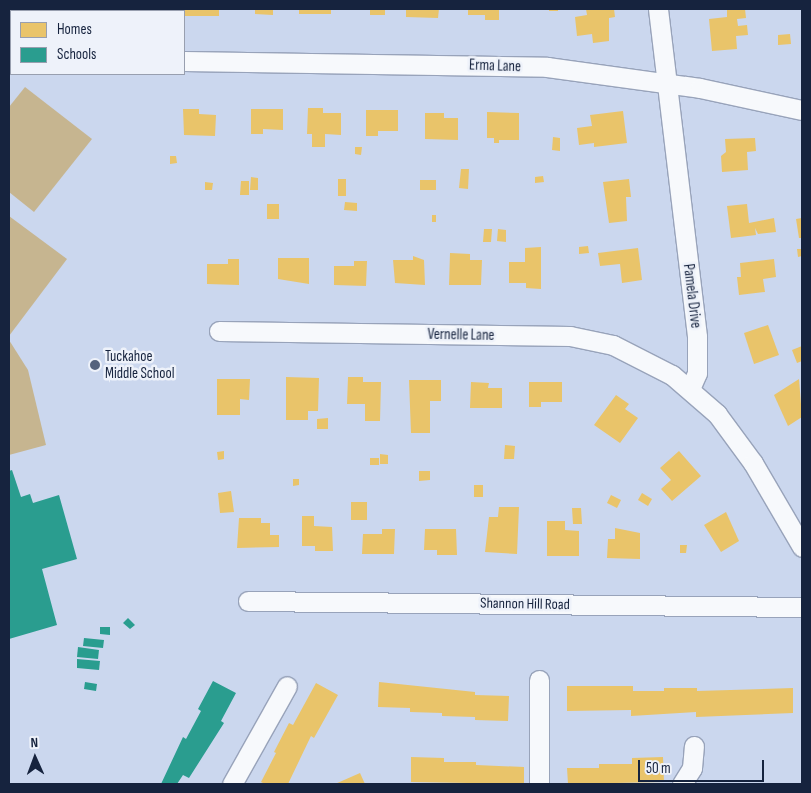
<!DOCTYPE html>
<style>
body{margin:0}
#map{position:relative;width:811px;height:793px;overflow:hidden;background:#cbd7ee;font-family:"Sofia Sans Condensed",sans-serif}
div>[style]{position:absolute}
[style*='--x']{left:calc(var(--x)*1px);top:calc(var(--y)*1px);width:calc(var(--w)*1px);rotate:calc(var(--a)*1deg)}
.green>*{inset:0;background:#c6b590}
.homes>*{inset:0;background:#e9c46a}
.schools>*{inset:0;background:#2a9d8f}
.roads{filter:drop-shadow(1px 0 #98a3ba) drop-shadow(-1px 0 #98a3ba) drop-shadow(0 1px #98a3ba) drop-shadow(0 -1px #98a3ba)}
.street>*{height:19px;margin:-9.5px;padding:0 9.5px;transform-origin:9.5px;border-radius:9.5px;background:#f7f9fc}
.dots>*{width:14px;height:14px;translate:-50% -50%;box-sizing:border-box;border:2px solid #eef2fa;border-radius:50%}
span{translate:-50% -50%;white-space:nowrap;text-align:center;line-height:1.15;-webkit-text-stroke:5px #eef2fa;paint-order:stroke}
.street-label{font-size:15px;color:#16233e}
.poi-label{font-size:15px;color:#16233e}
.left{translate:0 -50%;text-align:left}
.frame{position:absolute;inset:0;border:10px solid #16233e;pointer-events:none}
.legend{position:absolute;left:10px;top:10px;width:175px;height:65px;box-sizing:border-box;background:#eef2fa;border:1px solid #989faf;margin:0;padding:6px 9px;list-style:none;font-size:15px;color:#16233e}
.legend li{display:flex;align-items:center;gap:10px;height:25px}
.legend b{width:25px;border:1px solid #989faf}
.north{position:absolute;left:10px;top:733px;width:50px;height:50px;-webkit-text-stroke:4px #eef2fa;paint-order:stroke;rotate:358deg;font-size:14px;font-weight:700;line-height:20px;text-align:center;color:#16233e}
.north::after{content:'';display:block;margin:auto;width:18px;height:22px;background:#16233e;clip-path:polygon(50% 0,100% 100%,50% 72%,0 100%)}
.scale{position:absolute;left:638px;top:760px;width:126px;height:22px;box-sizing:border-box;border:2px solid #16233e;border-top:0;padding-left:6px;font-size:15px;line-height:18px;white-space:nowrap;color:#16233e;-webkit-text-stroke:4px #eef2fa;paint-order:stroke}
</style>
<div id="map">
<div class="green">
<i style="clip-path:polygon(25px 87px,92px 139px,34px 212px,9px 192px,9px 107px)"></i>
<i style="clip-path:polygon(9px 216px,67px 259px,9px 336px)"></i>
<i style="clip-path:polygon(9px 340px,28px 370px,46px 445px,9px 455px)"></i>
</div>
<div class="homes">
<i style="clip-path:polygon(175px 9px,219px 9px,219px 16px,184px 16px,184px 11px)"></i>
<i style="clip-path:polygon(255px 9px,273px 9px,273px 15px,255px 14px)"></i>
<i style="clip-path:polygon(299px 9px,331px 9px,331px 14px,299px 14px)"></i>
<i style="clip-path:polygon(370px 9px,385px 9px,385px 15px,370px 15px)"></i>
<i style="clip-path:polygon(406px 9px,439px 9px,438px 18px,406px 17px)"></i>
<i style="clip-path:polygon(468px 9px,499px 9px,499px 20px,485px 20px,485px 15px,468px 15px)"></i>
<i style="clip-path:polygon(549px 9px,558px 9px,558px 11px,549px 11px)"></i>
<i style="clip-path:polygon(586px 9px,614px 9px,615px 17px,609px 18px,609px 41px,593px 43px,592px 34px,577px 36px,575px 17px,587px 15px)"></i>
<i style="clip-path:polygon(727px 9px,745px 9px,746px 18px,737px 19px,738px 26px,747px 25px,748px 35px,736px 36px,737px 49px,712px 51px,709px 19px,727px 17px)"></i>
<i style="clip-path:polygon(790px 34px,791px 44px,778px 45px,778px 35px)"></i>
<i style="clip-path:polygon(308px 108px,323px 108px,323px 113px,341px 113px,341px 135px,325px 134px,325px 147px,312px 147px,312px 134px,307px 134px)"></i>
<i style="clip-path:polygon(183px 109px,199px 109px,199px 114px,216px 115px,215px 136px,184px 135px)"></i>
<i style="clip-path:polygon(251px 109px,283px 109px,283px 130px,263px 129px,263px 134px,251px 134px)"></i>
<i style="clip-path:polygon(366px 110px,398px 110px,398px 131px,378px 131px,378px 136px,366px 136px)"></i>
<i style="clip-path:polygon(623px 111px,627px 143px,594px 147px,594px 143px,579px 145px,577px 128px,592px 126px,590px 115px)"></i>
<i style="clip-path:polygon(487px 112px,519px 113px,519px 140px,499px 140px,499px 143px,494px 143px,494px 138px,487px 138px)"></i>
<i style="clip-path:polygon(425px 113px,444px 113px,444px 118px,458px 118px,458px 140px,425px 139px)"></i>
<i style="clip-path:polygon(553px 137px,560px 138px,560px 151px,552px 150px)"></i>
<i style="clip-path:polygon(755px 138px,756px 151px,747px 152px,748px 170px,722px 172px,721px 156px,726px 152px,725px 139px)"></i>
<i style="clip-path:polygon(355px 147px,362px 147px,361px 155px,355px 154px)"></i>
<i style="clip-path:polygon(170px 156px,176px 156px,177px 163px,170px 164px)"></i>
<i style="clip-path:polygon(461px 169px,469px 169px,468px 189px,459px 188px)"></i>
<i style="clip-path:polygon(543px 176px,544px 182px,535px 183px,535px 177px)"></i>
<i style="clip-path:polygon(251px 177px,258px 178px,258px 190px,250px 190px)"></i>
<i style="clip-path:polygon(338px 179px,346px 179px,346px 196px,338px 196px)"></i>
<i style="clip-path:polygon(629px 179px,631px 197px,626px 197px,627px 221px,609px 223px,603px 182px)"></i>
<i style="clip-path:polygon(420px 180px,436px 180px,436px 190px,420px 190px)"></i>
<i style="clip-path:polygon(241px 181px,249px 181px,249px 195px,240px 195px)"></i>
<i style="clip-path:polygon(205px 182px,213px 183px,212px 190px,205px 190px)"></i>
<i style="clip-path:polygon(345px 202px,357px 203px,357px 211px,344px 210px)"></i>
<i style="clip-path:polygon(267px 204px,279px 204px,279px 219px,267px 219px)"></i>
<i style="clip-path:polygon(747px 204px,749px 223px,774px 218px,776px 232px,758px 234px,755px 228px,756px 235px,731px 238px,727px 206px)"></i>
<i style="clip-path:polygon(432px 215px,436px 215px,436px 222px,432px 222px)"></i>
<i style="clip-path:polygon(802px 218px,802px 238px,799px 238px,796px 219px)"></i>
<i style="clip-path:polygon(484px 229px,492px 229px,491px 242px,483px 242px)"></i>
<i style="clip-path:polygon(498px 229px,506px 230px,506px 242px,497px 241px)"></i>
<i style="clip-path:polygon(588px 246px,589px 253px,579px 254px,579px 247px)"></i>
<i style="clip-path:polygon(541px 247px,541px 289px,526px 288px,526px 283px,509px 283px,509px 262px,525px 262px,525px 248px)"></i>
<i style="clip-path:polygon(638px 248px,642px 280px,622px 283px,620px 264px,600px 266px,598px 253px)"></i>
<i style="clip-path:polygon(797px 249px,802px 249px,802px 256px,798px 257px)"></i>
<i style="clip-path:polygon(450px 253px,470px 254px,470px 260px,482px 260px,481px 285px,449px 285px)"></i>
<i style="clip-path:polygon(413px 256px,424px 260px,425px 285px,395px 283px,393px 260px,413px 260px)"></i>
<i style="clip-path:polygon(278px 258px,309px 258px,309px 284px,278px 279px)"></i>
<i style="clip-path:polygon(228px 259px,239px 259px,239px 285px,207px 284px,207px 264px,228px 264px)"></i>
<i style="clip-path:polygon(774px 259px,776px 277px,763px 279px,765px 292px,739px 295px,737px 277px,741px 277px,740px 263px)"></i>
<i style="clip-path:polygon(354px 261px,367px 261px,366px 286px,334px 285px,334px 266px,354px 266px)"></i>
<i style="clip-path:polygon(768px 325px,779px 355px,754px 364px,744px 333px)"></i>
<i style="clip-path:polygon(802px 346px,802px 361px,797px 363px,792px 350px)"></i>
<i style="clip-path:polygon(286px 377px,319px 378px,318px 411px,308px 411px,308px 420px,286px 420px)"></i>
<i style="clip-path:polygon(348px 377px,363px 377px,363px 382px,381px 382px,380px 421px,365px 421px,365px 404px,347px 404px)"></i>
<i style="clip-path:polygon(217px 379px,250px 379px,249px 400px,240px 399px,240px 415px,217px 415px)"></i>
<i style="clip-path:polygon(799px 379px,802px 417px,788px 426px,774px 395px)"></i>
<i style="clip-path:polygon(409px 380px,441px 380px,441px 401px,430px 401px,430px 433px,411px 433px)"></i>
<i style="clip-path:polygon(471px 382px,489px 383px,488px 388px,502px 388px,502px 408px,470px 408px)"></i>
<i style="clip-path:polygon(529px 382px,562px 382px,562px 402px,541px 402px,541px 407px,529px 407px)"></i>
<i style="clip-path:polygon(616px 395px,629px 404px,625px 409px,638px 418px,620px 443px,594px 425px)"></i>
<i style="clip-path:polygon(328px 418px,328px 429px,317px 429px,317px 419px)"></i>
<i style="clip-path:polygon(505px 445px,515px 446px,514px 459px,504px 459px)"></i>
<i style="clip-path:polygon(224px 451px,224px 459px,218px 460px,217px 452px)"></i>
<i style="clip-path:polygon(679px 451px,701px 476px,672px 501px,661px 489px,671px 480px,660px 468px)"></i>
<i style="clip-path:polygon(380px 454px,388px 455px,388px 464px,380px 464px)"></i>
<i style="clip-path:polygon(370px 458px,379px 458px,379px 465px,370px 465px)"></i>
<i style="clip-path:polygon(419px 471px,430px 471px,430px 480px,419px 481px)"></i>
<i style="clip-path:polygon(293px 479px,299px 479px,299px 485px,293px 486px)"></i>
<i style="clip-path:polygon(474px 485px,483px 485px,483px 497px,474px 497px)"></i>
<i style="clip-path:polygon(231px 491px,234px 512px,220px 513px,218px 493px)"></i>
<i style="clip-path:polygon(642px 493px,652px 499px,648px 506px,638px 500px)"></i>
<i style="clip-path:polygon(611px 495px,621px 500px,617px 508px,607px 503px)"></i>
<i style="clip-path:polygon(351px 502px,367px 502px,367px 520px,351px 520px)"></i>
<i style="clip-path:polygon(499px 507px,519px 507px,517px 554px,485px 552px,489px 517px,498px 517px)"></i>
<i style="clip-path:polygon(572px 508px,581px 508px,582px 524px,573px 524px)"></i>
<i style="clip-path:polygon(726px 512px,739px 541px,721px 552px,704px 525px)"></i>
<i style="clip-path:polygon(302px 516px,314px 516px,314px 526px,332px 527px,333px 551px,315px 551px,315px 546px,302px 546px)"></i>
<i style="clip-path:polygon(239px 518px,261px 518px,261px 523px,270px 523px,270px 535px,279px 535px,279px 547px,237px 548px)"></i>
<i style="clip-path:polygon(547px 521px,565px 521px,565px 530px,579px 531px,579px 556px,547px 556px)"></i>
<i style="clip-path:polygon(615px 528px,640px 533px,640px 559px,607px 558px,608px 539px,615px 539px)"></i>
<i style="clip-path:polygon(382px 529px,395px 529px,394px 554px,362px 554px,363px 534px,382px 534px)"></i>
<i style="clip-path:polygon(425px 529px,456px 529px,457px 555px,437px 555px,437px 550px,424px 550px)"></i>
<i style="clip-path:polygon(680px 545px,687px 545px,686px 553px,680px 553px)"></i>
<i style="clip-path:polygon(379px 682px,475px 692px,475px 695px,509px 696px,508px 721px,475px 720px,475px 717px,442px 716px,442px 713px,410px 712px,410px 708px,378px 707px)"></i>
<i style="clip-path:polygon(316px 683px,338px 695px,314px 738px,311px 736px,288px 784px,265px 784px,261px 782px,276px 753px,274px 752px,289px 723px,293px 725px)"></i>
<i style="clip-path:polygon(567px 686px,633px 686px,633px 691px,664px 691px,664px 688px,697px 688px,697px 691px,793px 688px,793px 713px,696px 717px,696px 712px,631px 716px,631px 710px,567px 711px)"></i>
<i style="clip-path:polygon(411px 757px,444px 758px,444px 762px,476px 762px,476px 765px,524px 767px,524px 784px,411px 782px)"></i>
<i style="clip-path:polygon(663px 757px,664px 782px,568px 784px,567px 768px,599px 768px,599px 764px,632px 764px,632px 758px)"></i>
<i style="clip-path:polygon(360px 773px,365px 784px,335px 784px)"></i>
</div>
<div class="schools">
<i style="clip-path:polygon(12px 470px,21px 497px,30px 494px,33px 503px,59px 495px,77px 559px,42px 569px,57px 625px,9px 639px,9px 471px)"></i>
<i style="clip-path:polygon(128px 618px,135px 625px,130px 629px,123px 623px)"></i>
<i style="clip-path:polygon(100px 627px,110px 627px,110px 635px,100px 634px)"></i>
<i style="clip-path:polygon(84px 638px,104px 640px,103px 648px,83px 646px)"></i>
<i style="clip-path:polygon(78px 647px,99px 650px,98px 659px,77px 657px)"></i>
<i style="clip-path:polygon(77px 659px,100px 661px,99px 670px,77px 668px)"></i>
<i style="clip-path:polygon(213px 681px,236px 693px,221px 721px,224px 723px,189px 778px,183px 775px,177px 784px,161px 784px,183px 737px,186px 739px,201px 711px,198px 709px)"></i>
<i style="clip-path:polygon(85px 682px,97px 684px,96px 691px,84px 689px)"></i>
</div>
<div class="roads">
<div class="street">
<i style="--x:658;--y:9;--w:330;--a:83.2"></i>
<i style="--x:697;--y:337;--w:36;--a:90"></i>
<i style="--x:697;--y:373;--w:17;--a:114"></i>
<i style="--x:184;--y:61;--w:363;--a:0.9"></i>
<i style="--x:547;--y:67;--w:154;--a:7.8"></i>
<i style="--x:700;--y:88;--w:104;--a:12.2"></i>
<i style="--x:219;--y:331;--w:351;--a:0.8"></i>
<i style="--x:570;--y:336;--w:44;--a:11.8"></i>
<i style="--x:613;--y:345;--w:66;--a:27"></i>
<i style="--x:672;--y:375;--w:60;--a:40.9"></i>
<i style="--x:717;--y:414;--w:61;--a:53.7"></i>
<i style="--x:753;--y:463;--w:97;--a:59.7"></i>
<i style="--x:248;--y:601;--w:554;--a:0.62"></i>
<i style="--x:539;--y:680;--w:104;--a:90"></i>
<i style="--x:232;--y:784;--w:112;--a:-60.7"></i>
<i style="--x:682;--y:784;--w:19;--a:-58"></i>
<i style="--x:692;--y:768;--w:22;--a:-85"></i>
</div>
</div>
<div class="dots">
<i style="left:95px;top:365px;background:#55627c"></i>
</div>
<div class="street-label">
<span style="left:495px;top:66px;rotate:2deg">Erma Lane</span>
<span style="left:692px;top:296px;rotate:83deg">Pamela Drive</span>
<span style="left:461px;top:335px;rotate:1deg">Vernelle Lane</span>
<span style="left:525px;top:604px;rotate:1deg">Shannon Hill Road</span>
</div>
<div class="poi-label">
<span class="left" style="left:105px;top:365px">Tuckahoe<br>Middle School</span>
</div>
<div class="frame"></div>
<ul class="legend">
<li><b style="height:14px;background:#e9c46a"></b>Homes</li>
<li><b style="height:14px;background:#2a9d8f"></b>Schools</li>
</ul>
<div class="north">N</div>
<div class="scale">50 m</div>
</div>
